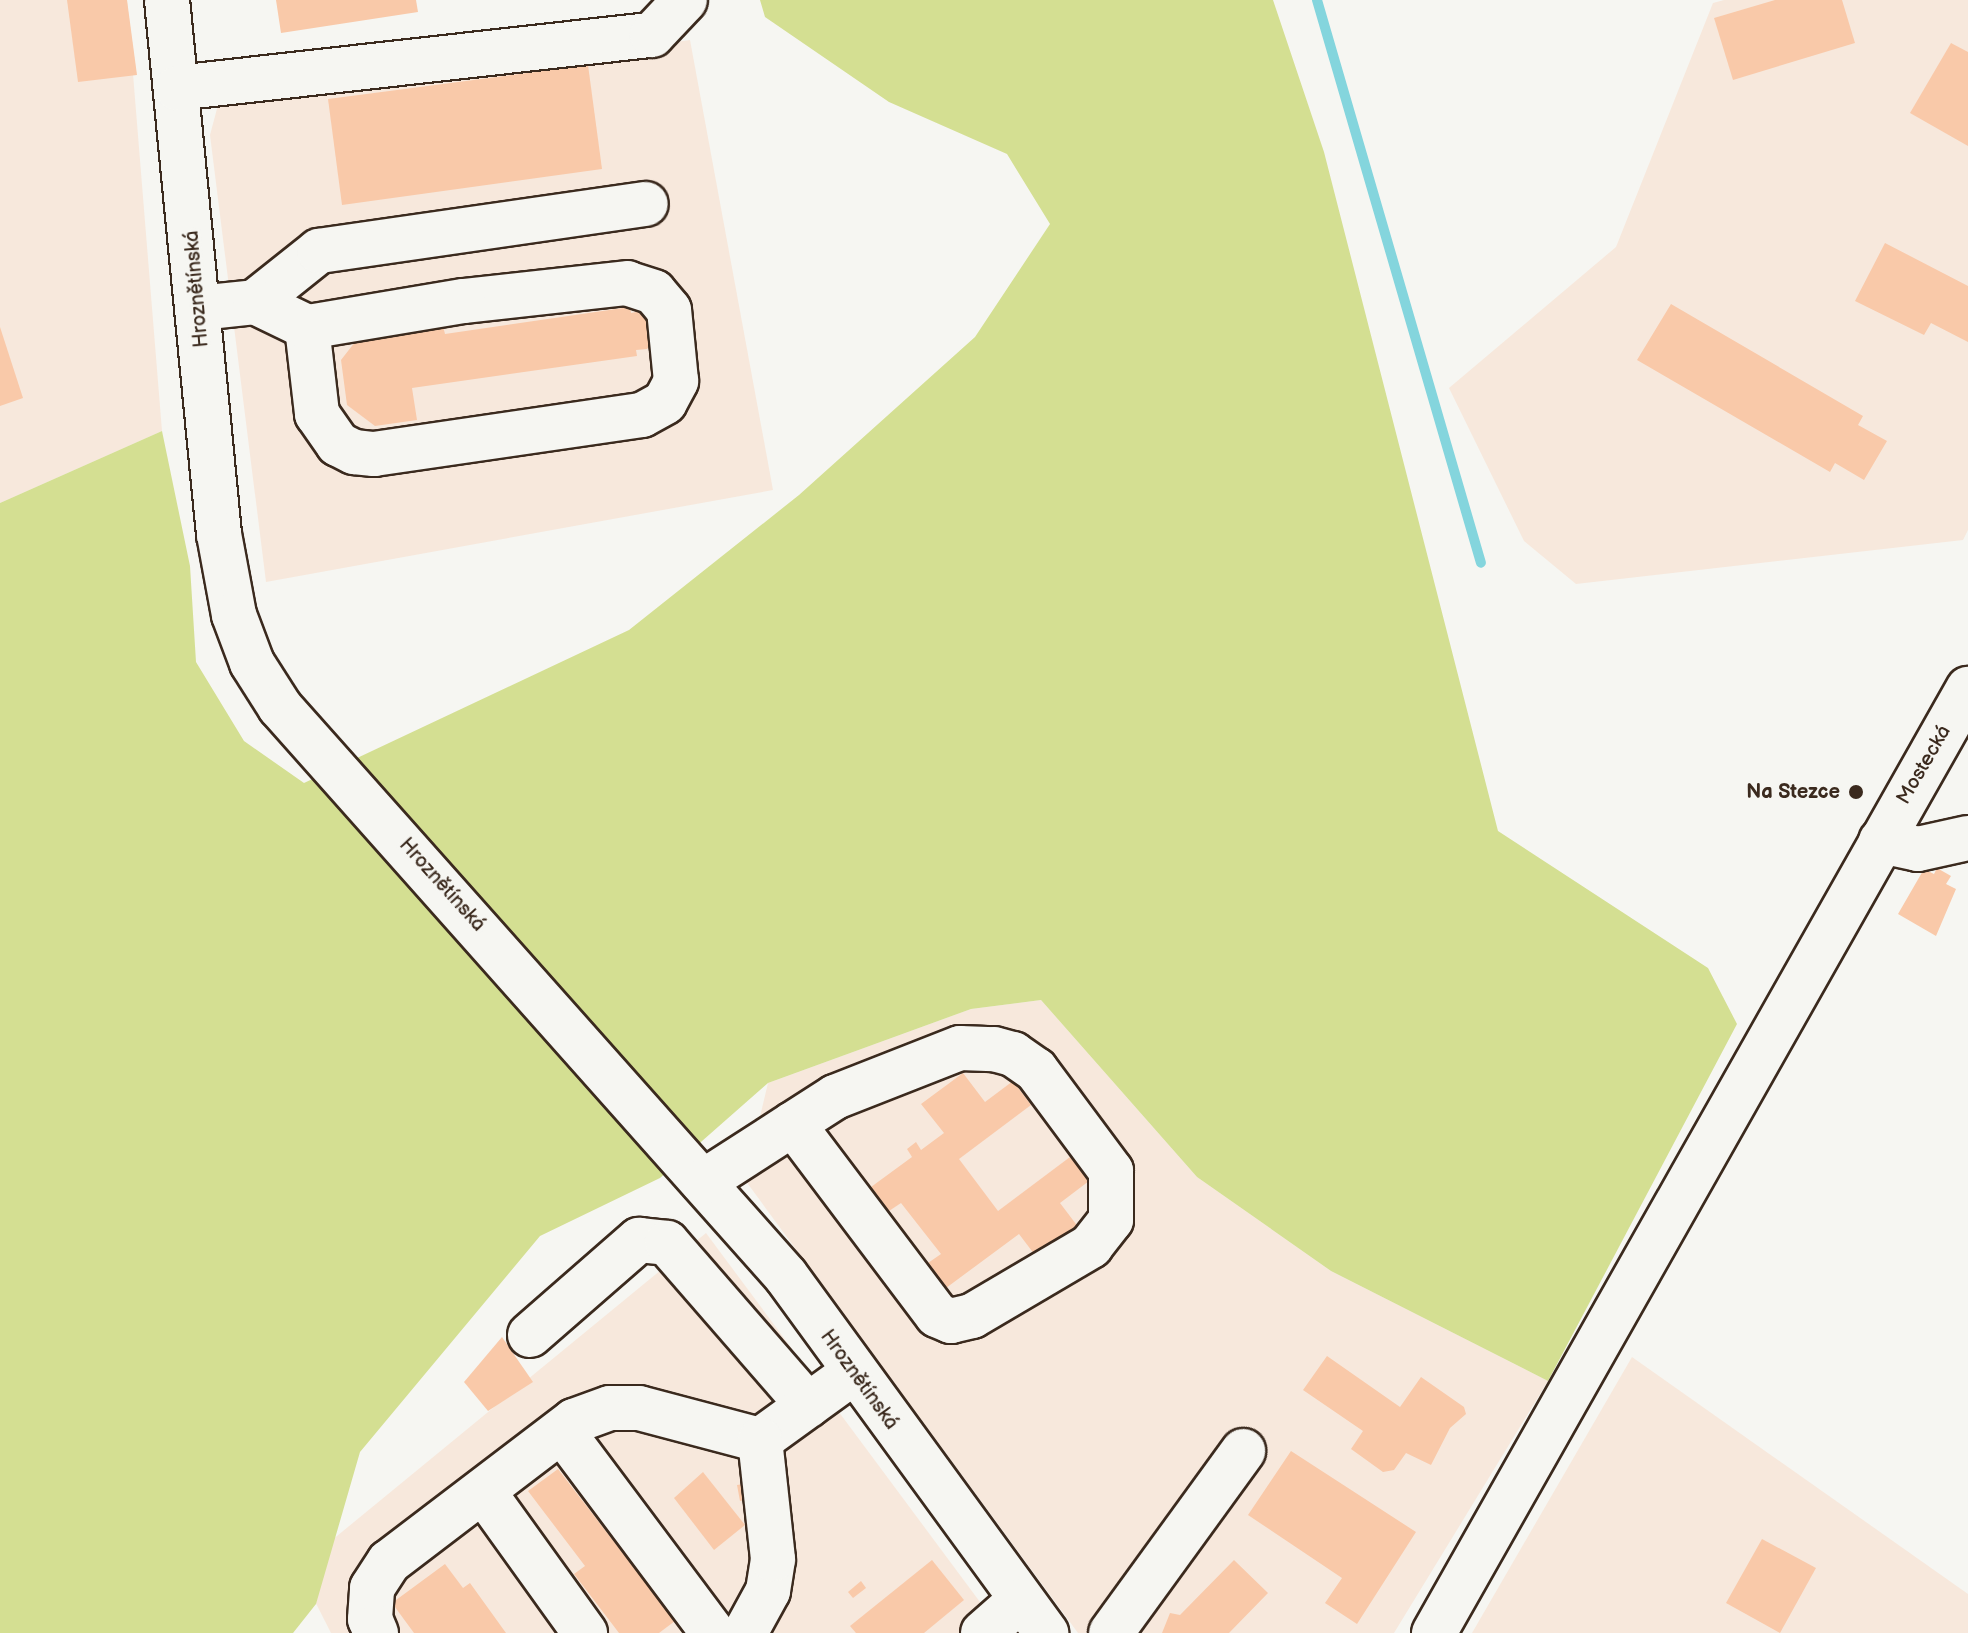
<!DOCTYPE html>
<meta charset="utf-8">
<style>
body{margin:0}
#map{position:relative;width:1968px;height:1633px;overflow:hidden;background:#f6f6f2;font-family:"Balsamiq Sans",sans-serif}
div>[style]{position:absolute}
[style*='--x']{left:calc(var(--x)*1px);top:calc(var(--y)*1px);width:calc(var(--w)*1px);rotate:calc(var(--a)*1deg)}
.built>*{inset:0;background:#f7e8dc}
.green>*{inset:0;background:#d4df92}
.stream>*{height:10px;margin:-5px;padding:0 5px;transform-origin:5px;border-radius:5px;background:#84d5dd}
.building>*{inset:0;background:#f9c9a9}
.roads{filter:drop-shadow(2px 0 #3b2a1e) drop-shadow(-2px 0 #3b2a1e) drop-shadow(0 2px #3b2a1e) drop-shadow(0 -2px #3b2a1e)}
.minor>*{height:44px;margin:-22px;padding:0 22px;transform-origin:22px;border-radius:22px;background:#f6f6f2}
.dots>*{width:22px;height:22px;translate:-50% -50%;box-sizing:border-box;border:4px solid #f6f6f2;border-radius:50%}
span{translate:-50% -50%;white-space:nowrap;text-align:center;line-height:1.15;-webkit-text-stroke:6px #f6f6f2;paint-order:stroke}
.street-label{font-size:20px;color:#3b2a1e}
.poi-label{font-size:20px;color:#3b2a1e;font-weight:700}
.right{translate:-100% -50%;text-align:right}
</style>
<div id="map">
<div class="built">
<i style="clip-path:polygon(0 0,127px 0,162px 431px,0 503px)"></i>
<i style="clip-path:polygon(1724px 0,1968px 0,1968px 530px,1963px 540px,1576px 584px,1524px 541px,1449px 388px,1616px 247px,1713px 3px)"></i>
<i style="clip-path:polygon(690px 40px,773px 490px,266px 582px,210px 135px,218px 105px)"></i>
<i style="clip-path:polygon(1041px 1000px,1197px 1177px,1331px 1271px,1548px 1381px,1394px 1633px,1078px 1633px,745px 1180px,768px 1083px,971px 1009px)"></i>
<i style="clip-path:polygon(706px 1233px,1003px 1633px,331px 1633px,298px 1568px)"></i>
<i style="clip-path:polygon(1632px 1357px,1968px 1594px,1968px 1633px,1472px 1633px)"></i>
</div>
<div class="green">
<i style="clip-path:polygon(760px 0,1273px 0,1324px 152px,1498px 831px,1708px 968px,1737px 1024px,1548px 1381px,1331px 1271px,1197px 1177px,1041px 1000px,971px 1009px,768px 1083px,660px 1178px,540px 1236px,360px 1452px,316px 1604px,293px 1633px,0 1633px,0 503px,162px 431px,190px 566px,196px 662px,244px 741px,304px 783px,629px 630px,799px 495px,975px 337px,1050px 224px,1007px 154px,889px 102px,765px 17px)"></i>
</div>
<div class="stream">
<i style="--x:1317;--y:0;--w:586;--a:73.76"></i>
</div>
<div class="building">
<i style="clip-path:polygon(67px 0,127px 0,137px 75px,78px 82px)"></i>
<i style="clip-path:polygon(276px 0,416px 0,418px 12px,281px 33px)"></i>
<i style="clip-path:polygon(1775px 0,1842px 0,1855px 43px,1733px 80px,1714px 18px)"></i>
<i style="clip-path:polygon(1951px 43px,1968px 52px,1968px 146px,1910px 113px)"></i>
<i style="clip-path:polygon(588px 65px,602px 169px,342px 205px,328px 99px)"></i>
<i style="clip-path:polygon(1885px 243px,1968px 286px,1968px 342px,1931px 323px,1924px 335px,1855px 301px)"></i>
<i style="clip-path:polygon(1671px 304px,1863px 416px,1858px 425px,1887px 441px,1864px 480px,1835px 463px,1830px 472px,1637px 360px)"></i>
<i style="clip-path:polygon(630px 307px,631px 313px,642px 311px,651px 317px,654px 340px,647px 349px,636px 350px,637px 356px,412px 388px,417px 420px,375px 426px,347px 405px,341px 360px,362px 333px,442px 322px,445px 334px)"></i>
<i style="clip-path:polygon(0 327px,23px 398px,0 406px)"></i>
<i style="clip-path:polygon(1937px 868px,1951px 876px,1946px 884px,1956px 889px,1936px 936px,1898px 914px,1924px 869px,1934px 874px)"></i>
<i style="clip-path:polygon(963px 1073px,985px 1102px,1013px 1081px,1031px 1105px,959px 1159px,998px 1211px,1070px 1157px,1089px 1181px,1060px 1203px,1082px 1232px,1041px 1263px,1019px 1234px,946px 1288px,928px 1263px,941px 1254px,901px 1203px,889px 1211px,871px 1187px,912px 1157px,907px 1149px,916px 1142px,921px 1150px,944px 1133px,921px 1104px)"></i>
<i style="clip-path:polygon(502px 1337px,533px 1382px,488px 1411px,464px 1382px)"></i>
<i style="clip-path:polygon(1327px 1356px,1400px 1407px,1421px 1377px,1464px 1407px,1466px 1414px,1450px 1428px,1431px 1465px,1406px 1453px,1394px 1470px,1383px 1472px,1351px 1449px,1363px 1431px,1303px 1390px)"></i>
<i style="clip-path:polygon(1291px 1451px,1416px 1532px,1357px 1624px,1325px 1603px,1342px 1578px,1248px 1515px)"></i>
<i style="clip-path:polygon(558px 1469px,675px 1621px,659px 1633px,619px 1633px,574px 1574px,585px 1566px,528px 1491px)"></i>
<i style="clip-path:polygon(703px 1472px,745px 1525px,714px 1550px,674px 1498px)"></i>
<i style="clip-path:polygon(750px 1483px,753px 1498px,740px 1501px,737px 1485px)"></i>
<i style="clip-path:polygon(1762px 1539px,1816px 1568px,1780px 1633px,1726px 1603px)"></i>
<i style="clip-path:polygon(932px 1560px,964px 1600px,924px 1633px,856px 1633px,850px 1626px)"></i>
<i style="clip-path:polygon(1234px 1560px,1268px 1593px,1229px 1633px,1162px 1633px,1170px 1613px,1180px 1615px)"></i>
<i style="clip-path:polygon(445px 1564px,463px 1588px,470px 1583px,506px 1633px,414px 1633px,392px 1603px)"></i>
<i style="clip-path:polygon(861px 1581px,866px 1588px,853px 1598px,848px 1592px)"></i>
</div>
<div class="roads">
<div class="minor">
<i style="--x:167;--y:0;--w:537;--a:84.44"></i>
<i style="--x:219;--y:534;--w:82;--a:79.5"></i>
<i style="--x:234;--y:615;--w:51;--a:69.4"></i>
<i style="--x:252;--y:663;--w:52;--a:57.5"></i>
<i style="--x:280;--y:707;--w:761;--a:48.35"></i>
<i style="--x:786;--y:1276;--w:442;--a:53.9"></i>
<i style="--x:177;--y:88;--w:478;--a:-6.4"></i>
<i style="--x:652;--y:35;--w:48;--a:-46.7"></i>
<i style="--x:255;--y:302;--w:82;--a:-38.6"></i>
<i style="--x:319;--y:251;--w:330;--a:-8.2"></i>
<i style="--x:199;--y:308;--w:56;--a:-6.1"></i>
<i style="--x:255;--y:302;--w:58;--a:25.7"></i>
<i style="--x:307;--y:327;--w:88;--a:83.4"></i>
<i style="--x:317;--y:414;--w:37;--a:55"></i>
<i style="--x:338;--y:444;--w:18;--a:27"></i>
<i style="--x:354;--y:452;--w:20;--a:6"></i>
<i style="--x:374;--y:454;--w:271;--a:-8.3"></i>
<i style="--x:642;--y:415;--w:26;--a:-29"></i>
<i style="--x:665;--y:402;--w:24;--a:-62"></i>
<i style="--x:676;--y:381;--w:71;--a:-95.6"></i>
<i style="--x:669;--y:310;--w:23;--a:-130"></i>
<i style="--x:654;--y:292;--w:28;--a:-162"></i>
<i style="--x:627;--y:283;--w:165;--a:173.7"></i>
<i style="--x:463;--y:301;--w:158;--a:170.5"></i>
<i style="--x:1881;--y:841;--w:38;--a:12"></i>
<i style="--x:1918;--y:849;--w:51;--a:-12.4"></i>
<i style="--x:703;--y:1182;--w:107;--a:-32.8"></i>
<i style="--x:793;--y:1124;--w:50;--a:-32.7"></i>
<i style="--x:835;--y:1097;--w:134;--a:-21.4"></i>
<i style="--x:960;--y:1048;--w:34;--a:2"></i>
<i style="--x:994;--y:1049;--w:20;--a:15"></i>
<i style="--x:1013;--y:1054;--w:28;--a:35"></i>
<i style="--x:1036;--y:1070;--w:126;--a:53.4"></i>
<i style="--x:1111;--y:1171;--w:49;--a:90"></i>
<i style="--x:1111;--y:1220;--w:33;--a:128"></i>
<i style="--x:1091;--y:1246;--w:138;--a:149.5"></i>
<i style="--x:972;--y:1316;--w:22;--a:167"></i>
<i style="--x:951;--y:1321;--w:15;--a:-157"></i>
<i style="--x:937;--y:1315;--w:239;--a:-127"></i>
<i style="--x:530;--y:1335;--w:145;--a:-41.1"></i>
<i style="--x:639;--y:1240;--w:28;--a:6"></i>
<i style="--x:667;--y:1243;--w:215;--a:49"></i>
<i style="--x:562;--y:1431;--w:252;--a:53.2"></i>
<i style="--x:483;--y:1491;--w:175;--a:54.3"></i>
<i style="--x:376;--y:1633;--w:15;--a:-113"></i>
<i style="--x:370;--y:1619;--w:31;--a:-86"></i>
<i style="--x:372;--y:1588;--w:31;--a:-57"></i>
<i style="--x:389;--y:1562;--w:233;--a:-37.3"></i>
<i style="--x:574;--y:1421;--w:38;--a:-20"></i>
<i style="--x:610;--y:1408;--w:29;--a:0"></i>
<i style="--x:639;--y:1408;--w:125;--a:14.8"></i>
<i style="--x:760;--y:1440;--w:116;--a:-35.9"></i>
<i style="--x:745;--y:1633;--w:48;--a:-61.3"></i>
<i style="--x:768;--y:1591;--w:32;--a:-81"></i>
<i style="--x:773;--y:1559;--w:120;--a:-96.2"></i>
<i style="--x:983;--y:1633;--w:47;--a:-41.5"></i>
<i style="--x:1111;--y:1633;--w:225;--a:-54"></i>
<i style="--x:1434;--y:1633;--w:1085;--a:-60.5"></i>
</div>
</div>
<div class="dots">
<i style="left:1856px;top:792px;background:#3b2a1e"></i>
</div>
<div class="street-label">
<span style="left:197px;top:289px;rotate:-95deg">Hroznětínská</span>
<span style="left:1924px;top:765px;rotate:-60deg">Mostecká</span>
<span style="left:442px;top:885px;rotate:48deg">Hroznětínská</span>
<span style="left:859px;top:1380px;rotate:54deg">Hroznětínská</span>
</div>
<div class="poi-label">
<span class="right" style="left:1840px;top:792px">Na Stezce</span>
</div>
</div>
